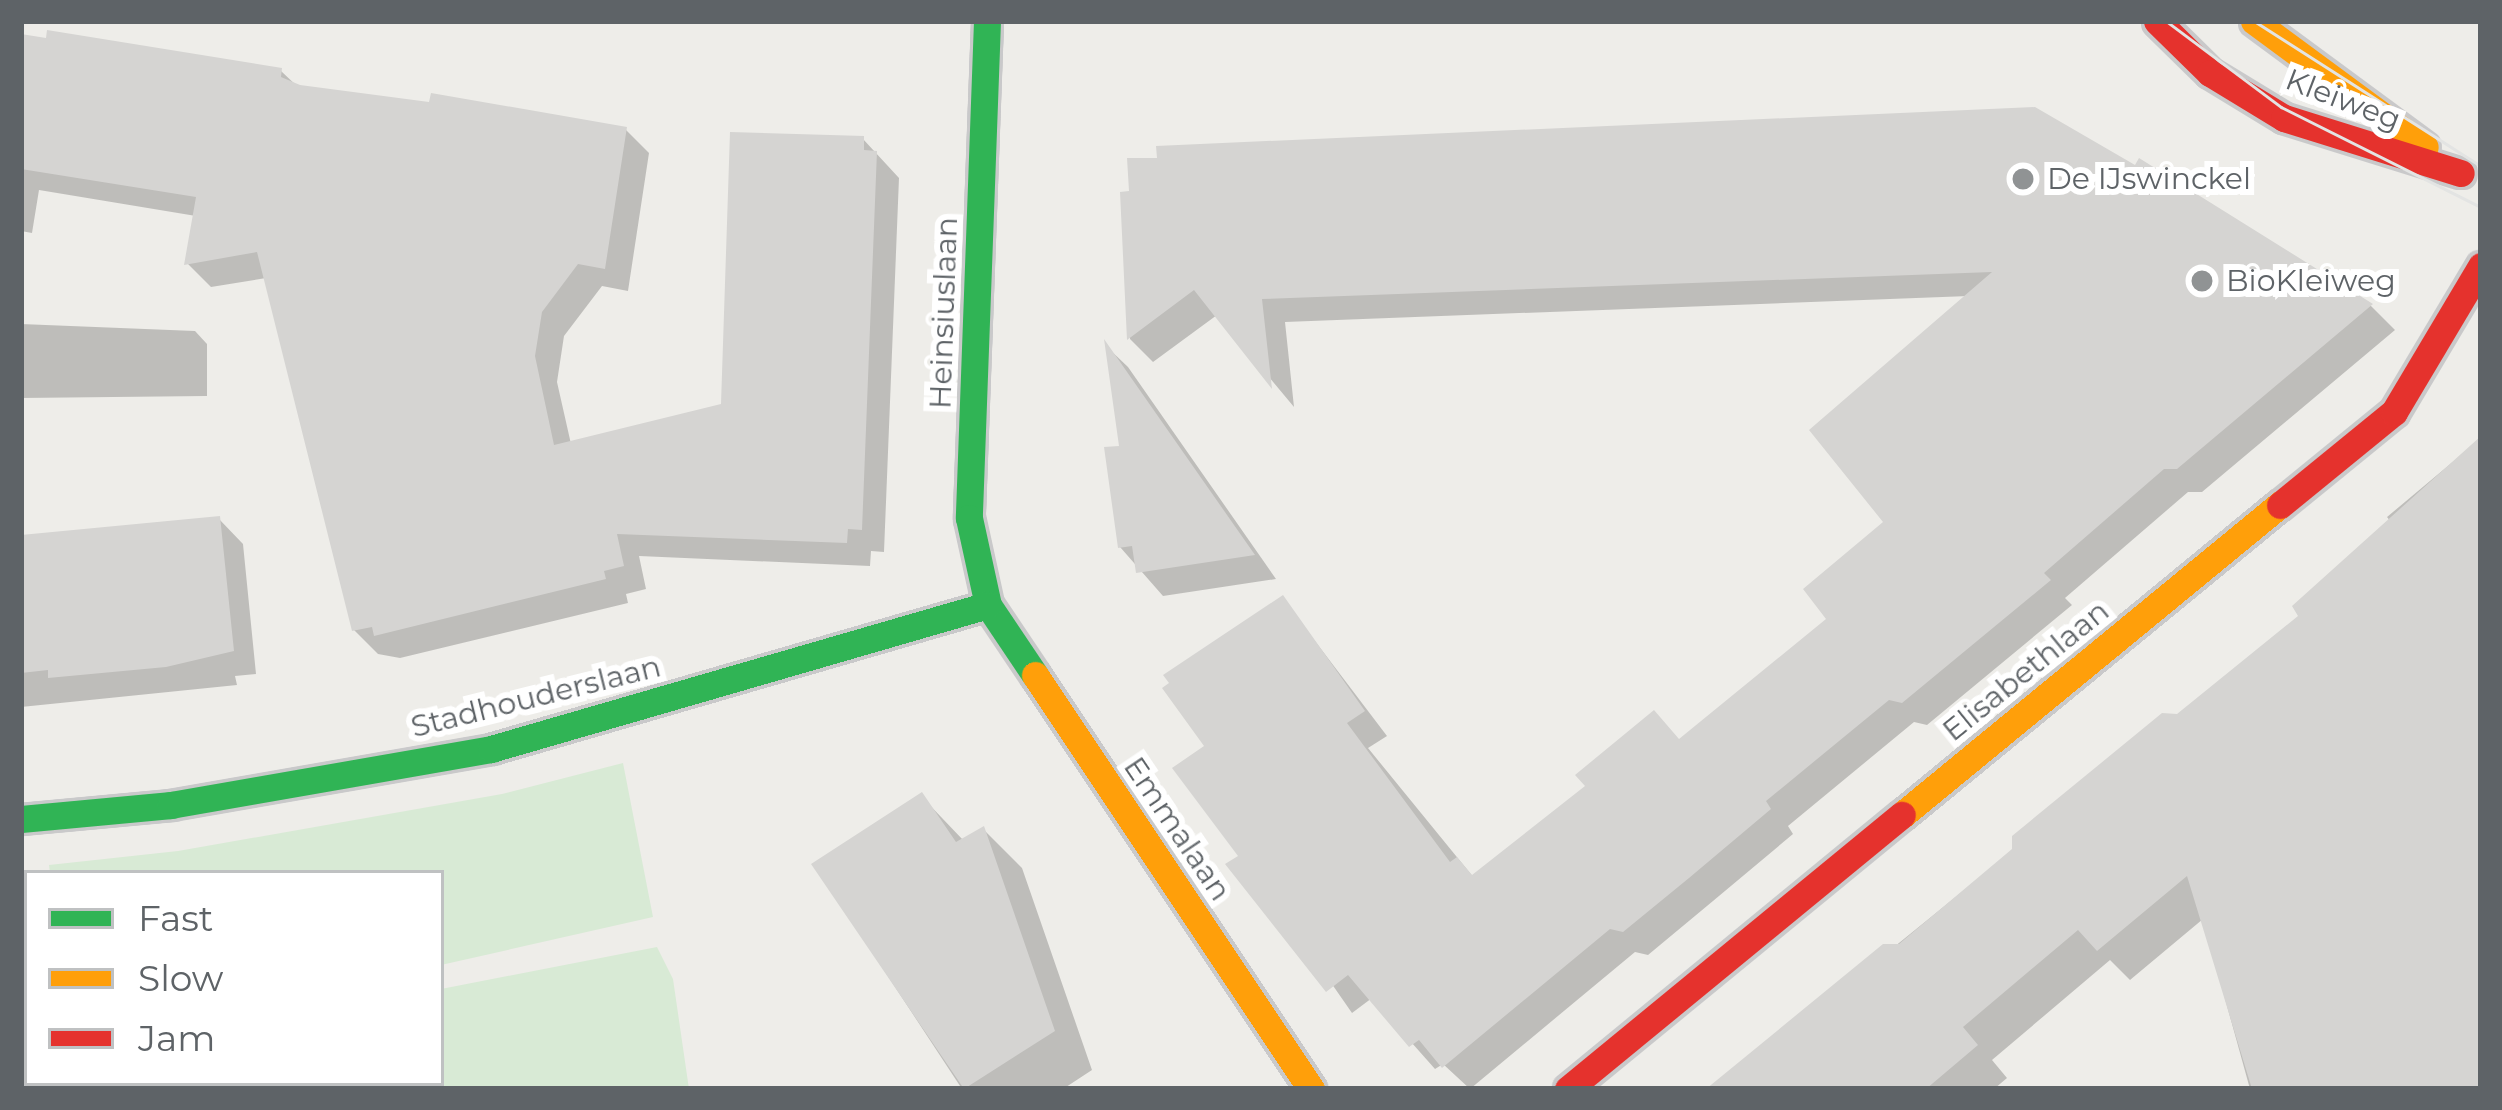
<!DOCTYPE html>
<style>
body{margin:0}
#map{position:relative;width:2502px;height:1110px;overflow:hidden;background:#eeede9;font-family:Montserrat,sans-serif}
div>[style]{position:absolute}
[style*='--x']{left:calc(var(--x)*1px);top:calc(var(--y)*1px);width:calc(var(--w)*1px);rotate:calc(var(--a)*1deg)}
.green>*{inset:0;background:#d8ead5}
.shadow>*{inset:0;background:#0003}
.building>*{inset:0;background:#d5d4d2}
.roads{filter:drop-shadow(3px 0 #c9c9ca) drop-shadow(-3px 0 #c9c9ca) drop-shadow(0 3px #c9c9ca) drop-shadow(0 -3px #c9c9ca)}
.fast>*{height:27px;margin:-13.5px;padding:0 13.5px;transform-origin:13.5px;border-radius:13.5px;background:#30b455}
.slow>*{height:27px;margin:-13.5px;padding:0 13.5px;transform-origin:13.5px;border-radius:13.5px;background:#ff9f0a}
.jam>*{height:27px;margin:-13.5px;padding:0 13.5px;transform-origin:13.5px;border-radius:13.5px;background:#e5322d}
.tram>*{height:3px;margin:-1.5px;padding:0 1.5px;transform-origin:1.5px;border-radius:1.5px;background:#e3e4e3}
.dots>*{width:33px;height:33px;translate:-50% -50%;box-sizing:border-box;border:6px solid #fff;border-radius:50%}
span{translate:-50% -50%;white-space:nowrap;text-align:center;line-height:1.15;-webkit-text-stroke:12px #fff;paint-order:stroke}
.street-label{font-size:30px;color:#5e6367}
.poi-label{font-size:30px;color:#5e6367}
.left{translate:0 -50%;text-align:left}
.frame{position:absolute;inset:0;border:24px solid #5e6367;pointer-events:none}
.legend{position:absolute;left:24px;top:870px;width:420px;height:216px;box-sizing:border-box;background:#fff;border:3px solid #bfc1c2;margin:0;padding:15px 21px;list-style:none;font-size:36px;color:#5e6367}
.legend li{display:flex;align-items:center;gap:24px;height:60px}
.legend b{width:60px;border:3px solid #bfc1c2}
</style>
<div id="map">
<div class="green">
<i style="clip-path:polygon(623px 763px,653px 917px,441px 965px,441px 873px,50px 873px,49px 865px,178px 851px,502px 794px)"></i>
<i style="clip-path:polygon(657px 947px,673px 979px,689px 1089px,21px 1089px,21px 1032px,27px 1083px,441px 1083px,441px 989px)"></i>
</div>
<div class="shadow">
<i style="clip-path:polygon(21px 66px,281px 71px,299px 88px,625px 129px,649px 153px,628px 291px,602px 286px,564px 336px,557px 382px,571px 444px,724px 407px,863px 139px,899px 178px,884px 552px,871px 551px,870px 566px,639px 556px,646px 589px,626px 594px,628px 603px,400px 658px,378px 654px,354px 630px,266px 278px,211px 287px,188px 264px,196px 216px,39px 190px,32px 233px,21px 231px)"></i>
<i style="clip-path:polygon(2140px 162px,2371px 306px,2395px 330px,2202px 492px,2188px 492px,2065px 598px,2072px 605px,1927px 725px,1914px 722px,1788px 826px,1793px 834px,1713px 901px,1648px 955px,1635px 952px,1470px 1089px,1443px 1064px,1435px 1069px,1372px 998px,1352px 1013px,1243px 856px,1208px 747px,1283px 599px,1387px 736px,1368px 748px,1474px 878px,1681px 742px,1831px 620px,1887px 523px,1969px 296px,1285px 322px,1294px 407px,1217px 315px,1153px 362px,1130px 339px,1123px 195px,2136px 169px)"></i>
<i style="clip-path:polygon(21px 324px,195px 331px,207px 344px,207px 396px,21px 398px)"></i>
<i style="clip-path:polygon(1108px 348px,1128px 367px,1276px 579px,1163px 596px,1120px 547px,1122px 448px)"></i>
<i style="clip-path:polygon(2473px 445px,2481px 453px,2481px 1089px,2250px 1089px,2203px 919px,2130px 980px,2110px 960px,1992px 1060px,2007px 1078px,1994px 1089px,1719px 1089px,2302px 616px,2394px 526px,2387px 517px)"></i>
<i style="clip-path:polygon(219px 519px,243px 544px,256px 674px,235px 676px,237px 685px,21px 707px,21px 539px)"></i>
<i style="clip-path:polygon(921px 796px,964px 841px,983px 829px,1022px 868px,1092px 1070px,1063px 1089px,962px 1089px,815px 865px)"></i>
</div>
<div class="building">
<i style="clip-path:polygon(47px 30px,282px 68px,281px 77px,300px 85px,429px 102px,431px 93px,627px 127px,605px 269px,578px 264px,542px 312px,535px 356px,554px 445px,721px 404px,730px 132px,864px 136px,864px 150px,877px 151px,862px 530px,848px 529px,847px 543px,617px 534px,624px 566px,604px 571px,606px 579px,374px 636px,372px 627px,352px 631px,257px 252px,184px 265px,196px 197px,21px 169px,21px 34px,46px 38px)"></i>
<i style="clip-path:polygon(2035px 107px,2135px 165px,2139px 158px,2373px 304px,2177px 469px,2164px 469px,2044px 573px,2051px 580px,1902px 703px,1889px 700px,1766px 801px,1771px 809px,1689px 878px,1623px 932px,1610px 929px,1442px 1068px,1419px 1040px,1409px 1047px,1348px 975px,1326px 992px,1225px 864px,1238px 856px,1172px 768px,1204px 746px,1162px 688px,1169px 683px,1163px 675px,1283px 595px,1365px 711px,1347px 723px,1450px 862px,1457px 857px,1472px 875px,1585px 786px,1575px 775px,1654px 710px,1679px 739px,1826px 619px,1803px 589px,1883px 522px,1809px 430px,1992px 272px,1262px 299px,1272px 389px,1194px 290px,1127px 340px,1120px 192px,1129px 191px,1127px 158px,1157px 158px,1156px 146px)"></i>
<i style="clip-path:polygon(1104px 339px,1255px 555px,1136px 573px,1132px 546px,1118px 548px,1104px 447px,1119px 446px)"></i>
<i style="clip-path:polygon(2481px 436px,2481px 1089px,2252px 1089px,2187px 876px,2097px 951px,2078px 930px,1963px 1027px,1978px 1045px,1926px 1089px,1706px 1089px,1883px 944px,1899px 944px,2012px 849px,2012px 836px,2162px 713px,2177px 714px,2298px 616px,2292px 606px)"></i>
<i style="clip-path:polygon(220px 516px,234px 651px,166px 667px,48px 678px,48px 670px,21px 673px,21px 535px)"></i>
<i style="clip-path:polygon(922px 792px,956px 842px,984px 826px,1055px 1031px,964px 1089px,811px 864px)"></i>
</div>
<div class="roads">
<div class="fast">
<i style="--x:987;--y:21;--w:497;--a:92.1"></i>
<i style="--x:969;--y:518;--w:89;--a:77.7"></i>
<i style="--x:988;--y:605;--w:84;--a:56.1"></i>
<i style="--x:21;--y:819;--w:151;--a:-5.3"></i>
<i style="--x:171;--y:805;--w:325;--a:-9.9"></i>
<i style="--x:491;--y:749;--w:517;--a:-16.16"></i>
</div>
<div class="slow">
<i style="--x:2254;--y:21;--w:212;--a:36.4"></i>
<i style="--x:1035;--y:675;--w:498;--a:56.3"></i>
<i style="--x:1902;--y:815;--w:489;--a:-39.4"></i>
</div>
<div class="jam">
<i style="--x:2157;--y:21;--w:74;--a:44.5"></i>
<i style="--x:2210;--y:73;--w:87;--a:31.3"></i>
<i style="--x:2284;--y:118;--w:185;--a:17.3"></i>
<i style="--x:2280;--y:505;--w:147;--a:-39.2"></i>
<i style="--x:2394;--y:412;--w:170;--a:-59.2"></i>
<i style="--x:1568;--y:1089;--w:432;--a:-39.4"></i>
</div>
</div>
<div class="tram">
<i style="--x:2166;--y:21;--w:144;--a:36.8"></i>
<i style="--x:2281;--y:107;--w:224;--a:26.6"></i>
<i style="--x:2254;--y:21;--w:269;--a:32.6"></i>
</div>
<div class="dots">
<i style="left:2023px;top:179px;background:#909394"></i>
<i style="left:2202px;top:281px;background:#909394"></i>
</div>
<div class="street-label">
<span style="left:2343px;top:100px;rotate:21deg">Kleiweg</span>
<span style="left:944px;top:313px;rotate:-88deg">Heinsiuslaan</span>
<span style="left:2026px;top:671px;rotate:-39deg">Elisabethlaan</span>
<span style="left:536px;top:697px;rotate:-14deg">Stadhouderslaan</span>
<span style="left:1177px;top:829px;rotate:56deg">Emmalaan</span>
</div>
<div class="poi-label">
<span class="left" style="left:2047px;top:179px">De IJswinckel</span>
<span class="left" style="left:2226px;top:281px">BioKleiweg</span>
</div>
<div class="frame"></div>
<ul class="legend">
<li><b style="height:15px;background:#30b455"></b>Fast</li>
<li><b style="height:15px;background:#ff9f0a"></b>Slow</li>
<li><b style="height:15px;background:#e5322d"></b>Jam</li>
</ul>
</div>
